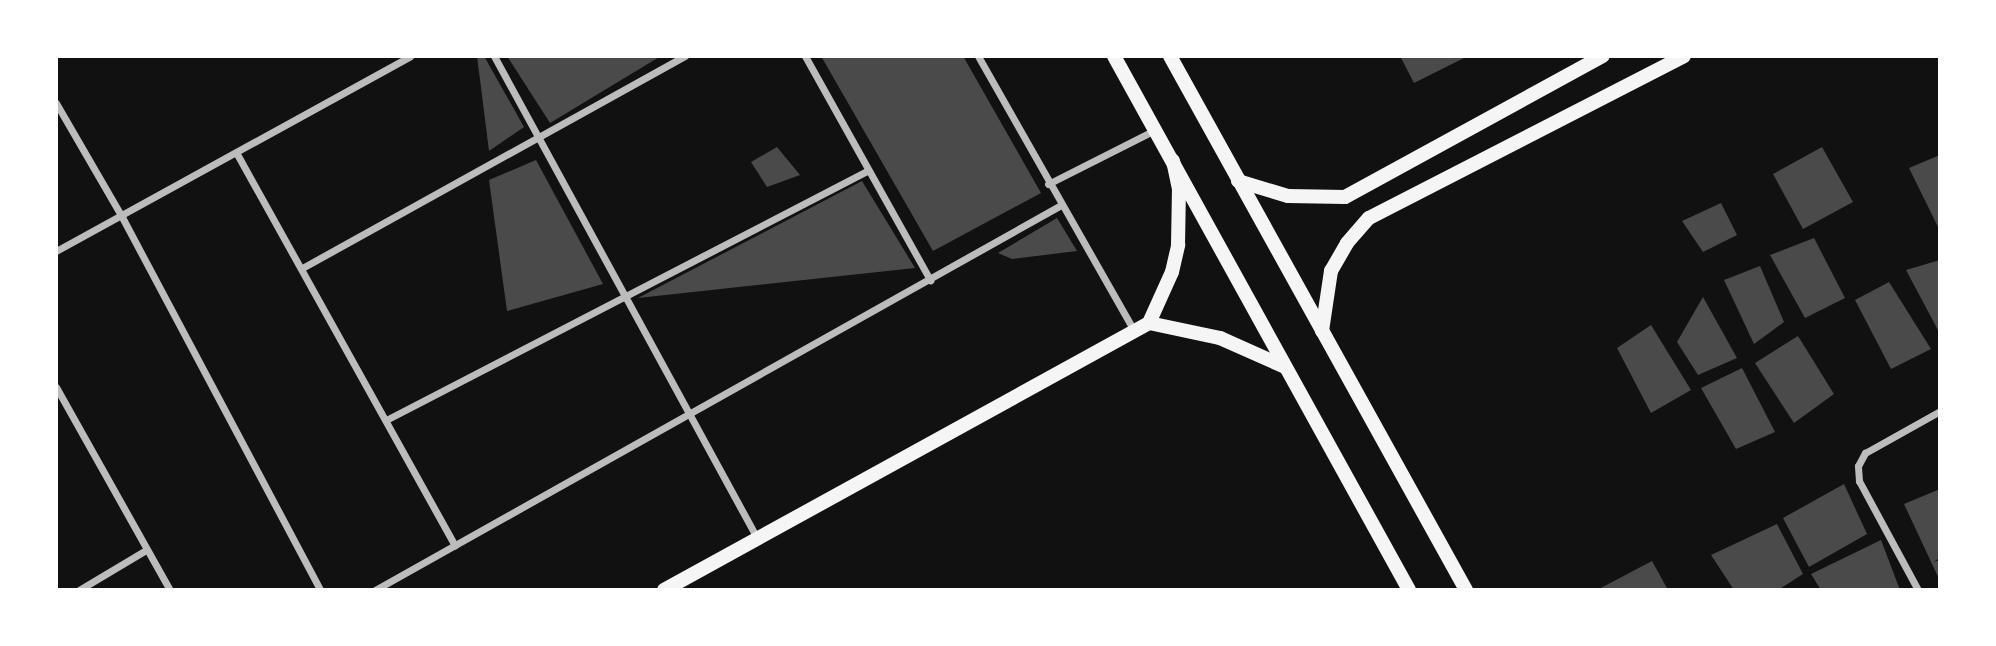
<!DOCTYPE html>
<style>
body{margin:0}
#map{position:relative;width:1996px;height:646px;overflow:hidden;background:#111;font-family:Quicksand,sans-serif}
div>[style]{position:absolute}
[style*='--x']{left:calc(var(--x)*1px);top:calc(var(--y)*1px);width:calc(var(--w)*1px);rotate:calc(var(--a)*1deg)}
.building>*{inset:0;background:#4a4a4a}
.minor>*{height:7px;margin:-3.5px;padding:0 3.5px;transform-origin:3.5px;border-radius:3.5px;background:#bcbcbc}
.primary>*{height:14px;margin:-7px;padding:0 7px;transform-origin:7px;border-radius:7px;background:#f5f5f5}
span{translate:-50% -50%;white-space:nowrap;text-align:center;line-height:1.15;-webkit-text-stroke:7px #fff;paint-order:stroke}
.frame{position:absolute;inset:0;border:58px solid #fff;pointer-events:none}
</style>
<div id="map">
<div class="building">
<i style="clip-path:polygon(477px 56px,484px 56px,524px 127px,489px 151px)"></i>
<i style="clip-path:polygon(507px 56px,661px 56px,550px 123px)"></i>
<i style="clip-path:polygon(821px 56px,963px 56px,1041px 193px,933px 251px)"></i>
<i style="clip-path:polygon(1400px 56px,1468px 56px,1414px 83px)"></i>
<i style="clip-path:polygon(777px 147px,800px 175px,767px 187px,751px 162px)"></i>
<i style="clip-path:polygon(1822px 147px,1853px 202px,1803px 229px,1773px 174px)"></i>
<i style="clip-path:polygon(1940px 155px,1940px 231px,1909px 168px)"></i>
<i style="clip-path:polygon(536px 160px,603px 284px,507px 311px,489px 180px)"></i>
<i style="clip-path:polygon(862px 181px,915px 268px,638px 298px)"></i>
<i style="clip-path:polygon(1721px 203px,1737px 235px,1703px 252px,1682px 221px)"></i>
<i style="clip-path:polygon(1057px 218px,1077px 251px,1012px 259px,998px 253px)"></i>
<i style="clip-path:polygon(1814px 238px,1845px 298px,1805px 318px,1770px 255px)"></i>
<i style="clip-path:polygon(1940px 260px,1940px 334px,1906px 270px)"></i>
<i style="clip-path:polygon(1760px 266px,1784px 322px,1754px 344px,1724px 280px)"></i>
<i style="clip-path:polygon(1889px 282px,1931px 349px,1891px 369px,1855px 300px)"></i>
<i style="clip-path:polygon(1703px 297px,1737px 358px,1698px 375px,1677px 342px)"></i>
<i style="clip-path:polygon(1651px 325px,1691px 390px,1651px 413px,1617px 348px)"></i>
<i style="clip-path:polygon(1798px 336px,1834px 394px,1794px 423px,1755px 363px)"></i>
<i style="clip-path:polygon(1742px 368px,1775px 432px,1736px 449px,1701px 388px)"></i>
<i style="clip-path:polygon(1844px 484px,1867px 534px,1809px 567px,1783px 518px)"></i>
<i style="clip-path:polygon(1940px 489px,1940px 558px,1933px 562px,1940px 560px,1940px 581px,1904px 504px)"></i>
<i style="clip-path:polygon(1777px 524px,1803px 574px,1778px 590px,1734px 590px,1711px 555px)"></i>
<i style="clip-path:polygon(1881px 540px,1900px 590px,1821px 590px,1811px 574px)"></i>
<i style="clip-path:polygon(1652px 561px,1668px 590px,1597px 590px)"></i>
</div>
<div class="minor">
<i style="--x:494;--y:56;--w:549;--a:61.38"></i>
<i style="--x:805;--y:56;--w:257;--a:60.8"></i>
<i style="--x:978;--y:56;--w:316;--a:60.4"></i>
<i style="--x:56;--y:103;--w:132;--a:59.9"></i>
<i style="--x:122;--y:217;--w:422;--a:62"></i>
<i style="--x:237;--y:154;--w:448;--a:60.9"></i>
<i style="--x:1048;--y:184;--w:120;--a:-26.8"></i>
<i style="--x:56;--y:251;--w:404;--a:-28.8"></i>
<i style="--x:304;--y:267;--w:436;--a:-29"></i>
<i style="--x:56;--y:387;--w:233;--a:60.7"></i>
<i style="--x:388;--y:419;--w:539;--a:-27.37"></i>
<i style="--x:79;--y:590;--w:78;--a:-30.8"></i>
<i style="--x:375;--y:590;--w:787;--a:-29.3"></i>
<i style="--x:1918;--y:590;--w:124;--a:-118.4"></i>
<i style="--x:1859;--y:481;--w:15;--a:-94"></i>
<i style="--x:1858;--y:466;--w:15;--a:-62"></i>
<i style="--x:1865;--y:453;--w:86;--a:-29.2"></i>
</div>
<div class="primary">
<i style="--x:1114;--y:56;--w:610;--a:61.08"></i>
<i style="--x:1170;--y:56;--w:611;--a:61"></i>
<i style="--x:1238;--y:181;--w:52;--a:16.7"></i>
<i style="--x:1288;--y:196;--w:57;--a:1"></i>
<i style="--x:1345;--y:197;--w:294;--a:-28.7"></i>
<i style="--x:1149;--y:323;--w:73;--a:11.9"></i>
<i style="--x:1220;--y:338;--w:71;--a:24"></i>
<i style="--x:1322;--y:331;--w:61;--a:-81.5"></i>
<i style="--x:1331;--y:271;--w:32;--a:-60"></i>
<i style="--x:1347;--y:243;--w:33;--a:-49"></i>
<i style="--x:1369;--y:218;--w:354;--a:-27.2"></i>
<i style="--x:664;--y:590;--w:554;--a:-28.83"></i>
<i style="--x:1149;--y:323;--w:56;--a:-65.7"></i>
<i style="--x:1172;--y:272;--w:28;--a:-77"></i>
<i style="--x:1178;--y:245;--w:56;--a:-89"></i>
<i style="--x:1179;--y:189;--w:29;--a:-102"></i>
</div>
<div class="frame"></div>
</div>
